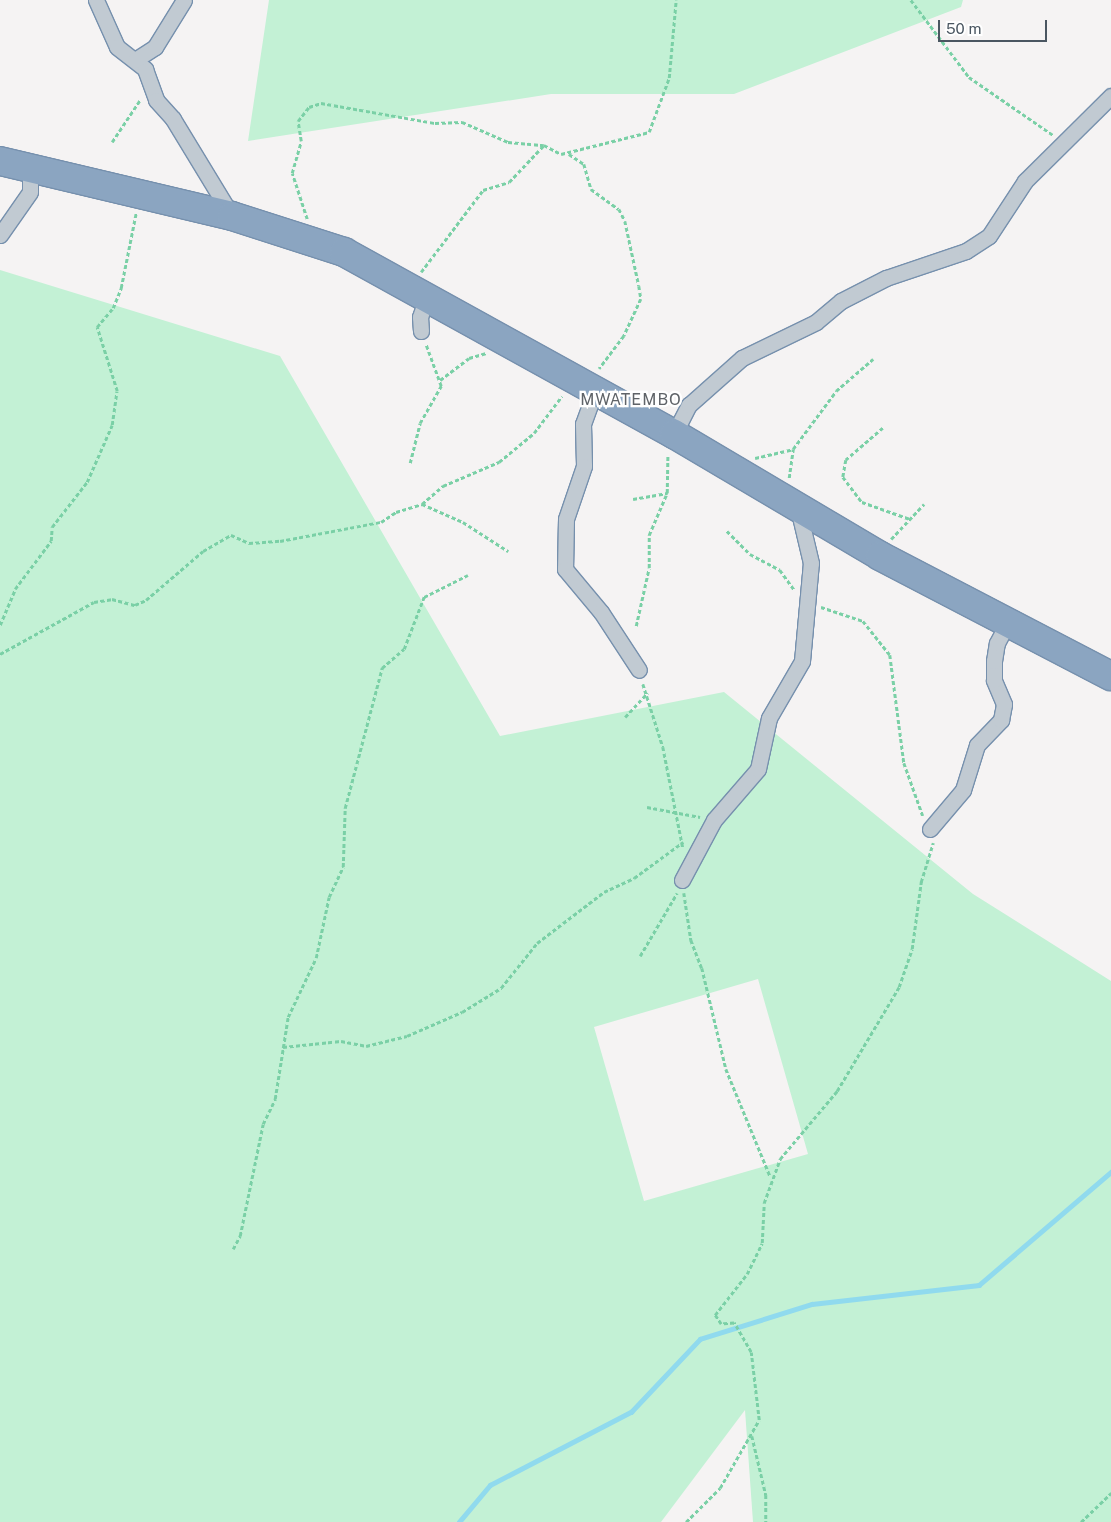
<!DOCTYPE html>
<style>
body{margin:0}
#map{position:relative;width:1111px;height:1522px;overflow:hidden;background:#f5f3f3;font-family:"Public Sans",sans-serif}
div>[style]{position:absolute}
[style*='--x']{left:calc(var(--x)*1px);top:calc(var(--y)*1px);width:calc(var(--w)*1px);rotate:calc(var(--a)*1deg)}
.green>*{inset:0;background:#c3f1d5}
.stream>*{height:4.5px;margin:-2.25px;padding:0 2.25px;transform-origin:2.25px;border-radius:2.25px;background:#90daee}
.path>*{height:2.5px;margin-top:-1.25px;transform-origin:0;background:repeating-linear-gradient(90deg,#7ad0a6 0 4px,transparent 0 6.5px)}
.roads{filter:drop-shadow(1px 0 #7690ad) drop-shadow(-1px 0 #7690ad) drop-shadow(0 1px #7690ad) drop-shadow(0 -1px #7690ad)}
.street>*{height:15px;margin:-7.5px;padding:0 7.5px;transform-origin:7.5px;border-radius:7.5px;background:#c1cad2}
.highway>*{height:28px;margin:-14px;padding:0 14px;transform-origin:14px;border-radius:14px;background:#8ba5c1}
span{translate:-50% -50%;white-space:nowrap;text-align:center;line-height:1.15;-webkit-text-stroke:4.5px #fff;paint-order:stroke}
.quarter-label{font-size:16px;color:#5f6368;letter-spacing:1px}
.scale{position:absolute;left:938px;top:20px;width:109px;height:22px;box-sizing:border-box;border:2px solid #4a5661;border-top:0;padding-left:6px;font-size:15px;line-height:18px;white-space:nowrap;color:#4a5661;-webkit-text-stroke:4px #fff;paint-order:stroke}
</style>
<div id="map">
<div class="green">
<i style="clip-path:polygon(269px 0,963px 0,961px 7px,734px 94px,551px 94px,248px 141px)"></i>
<i style="clip-path:polygon(evenodd,0 270px,280px 356px,500px 736px,724px 692px,973px 894px,1111px 981px,1111px 1522px,753px 1522px,745px 1410px,661px 1522px,0 1522px,0 270px,758px 979px,808px 1154px,644px 1201px,594px 1027px,758px 979px)"></i>
</div>
<div class="stream">
<i style="--x:459;--y:1522;--w:48;--a:-50"></i>
<i style="--x:490;--y:1485;--w:159;--a:-27.4"></i>
<i style="--x:631;--y:1412;--w:100;--a:-46.6"></i>
<i style="--x:700;--y:1339;--w:117;--a:-17.4"></i>
<i style="--x:812;--y:1304;--w:168;--a:-6.5"></i>
<i style="--x:979;--y:1285;--w:174;--a:-40.6"></i>
</div>
<div class="path">
<i style="--x:911;--y:0;--w:96;--a:53"></i>
<i style="--x:969;--y:77;--w:102;--a:34.6"></i>
<i style="--x:112;--y:142;--w:50;--a:-56.3"></i>
<i style="--x:569;--y:154;--w:18;--a:34"></i>
<i style="--x:584;--y:164;--w:26;--a:74"></i>
<i style="--x:591;--y:189;--w:34;--a:36"></i>
<i style="--x:619;--y:209;--w:13;--a:63"></i>
<i style="--x:625;--y:221;--w:66;--a:77.8"></i>
<i style="--x:639;--y:286;--w:13;--a:81"></i>
<i style="--x:641;--y:299;--w:41;--a:114.7"></i>
<i style="--x:624;--y:336;--w:41;--a:127.1"></i>
<i style="--x:307;--y:219;--w:48;--a:-108.1"></i>
<i style="--x:292;--y:173;--w:33;--a:-74"></i>
<i style="--x:301;--y:141;--w:20;--a:-99"></i>
<i style="--x:298;--y:121;--w:18;--a:-52"></i>
<i style="--x:309;--y:107;--w:13;--a:-18"></i>
<i style="--x:321;--y:103;--w:116;--a:10"></i>
<i style="--x:435;--y:123;--w:27;--a:-2"></i>
<i style="--x:462;--y:122;--w:50;--a:23.5"></i>
<i style="--x:508;--y:142;--w:36;--a:5"></i>
<i style="--x:544;--y:145;--w:19;--a:28"></i>
<i style="--x:561;--y:154;--w:91;--a:-14"></i>
<i style="--x:649;--y:132;--w:58;--a:-69.7"></i>
<i style="--x:669;--y:78;--w:78;--a:-84.9"></i>
<i style="--x:421;--y:272;--w:103;--a:-52.9"></i>
<i style="--x:483;--y:190;--w:27;--a:-17"></i>
<i style="--x:509;--y:182;--w:51;--a:-46.6"></i>
<i style="--x:440;--y:380;--w:36;--a:-37"></i>
<i style="--x:469;--y:358;--w:18;--a:-16"></i>
<i style="--x:883;--y:428;--w:49;--a:139.1"></i>
<i style="--x:846;--y:460;--w:17;--a:100"></i>
<i style="--x:843;--y:477;--w:31;--a:53"></i>
<i style="--x:862;--y:502;--w:51;--a:19.5"></i>
<i style="--x:755;--y:458;--w:39;--a:-13"></i>
<i style="--x:410;--y:463;--w:41;--a:-76"></i>
<i style="--x:420;--y:423;--w:43;--a:-60.4"></i>
<i style="--x:441;--y:386;--w:44;--a:-110.1"></i>
<i style="--x:789;--y:478;--w:29;--a:-82"></i>
<i style="--x:793;--y:449;--w:72;--a:-53.4"></i>
<i style="--x:836;--y:391;--w:49;--a:-40.9"></i>
<i style="--x:633;--y:499;--w:35;--a:-10"></i>
<i style="--x:422;--y:504;--w:45;--a:23.7"></i>
<i style="--x:463;--y:522;--w:54;--a:32.8"></i>
<i style="--x:727;--y:531;--w:33;--a:45"></i>
<i style="--x:750;--y:554;--w:34;--a:28"></i>
<i style="--x:780;--y:570;--w:24;--a:54"></i>
<i style="--x:891;--y:539;--w:48;--a:-46.7"></i>
<i style="--x:821;--y:607;--w:44;--a:18.4"></i>
<i style="--x:863;--y:621;--w:43;--a:51.5"></i>
<i style="--x:890;--y:655;--w:109;--a:82.6"></i>
<i style="--x:904;--y:763;--w:56;--a:70.3"></i>
<i style="--x:0;--y:625;--w:39;--a:-67"></i>
<i style="--x:15;--y:589;--w:60;--a:-53.1"></i>
<i style="--x:51;--y:541;--w:14;--a:-86"></i>
<i style="--x:52;--y:527;--w:57;--a:-52.1"></i>
<i style="--x:87;--y:482;--w:62;--a:-66.3"></i>
<i style="--x:112;--y:425;--w:34;--a:-82"></i>
<i style="--x:117;--y:391;--w:67;--a:-107.4"></i>
<i style="--x:97;--y:327;--w:25;--a:-50"></i>
<i style="--x:113;--y:308;--w:22;--a:-68"></i>
<i style="--x:121;--y:288;--w:76;--a:-78.7"></i>
<i style="--x:636;--y:626;--w:59;--a:-77.4"></i>
<i style="--x:649;--y:568;--w:33;--a:-90"></i>
<i style="--x:649;--y:535;--w:46;--a:-66.8"></i>
<i style="--x:667;--y:493;--w:39;--a:-89"></i>
<i style="--x:0;--y:654;--w:107;--a:-29"></i>
<i style="--x:94;--y:602;--w:18;--a:-9"></i>
<i style="--x:112;--y:599;--w:24;--a:15"></i>
<i style="--x:135;--y:605;--w:12;--a:-24"></i>
<i style="--x:146;--y:600;--w:75;--a:-40.7"></i>
<i style="--x:203;--y:551;--w:32;--a:-30"></i>
<i style="--x:231;--y:535;--w:20;--a:24"></i>
<i style="--x:249;--y:543;--w:31;--a:-4"></i>
<i style="--x:280;--y:541;--w:103;--a:-10.7"></i>
<i style="--x:381;--y:522;--w:18;--a:-34"></i>
<i style="--x:396;--y:512;--w:27;--a:-17"></i>
<i style="--x:422;--y:504;--w:28;--a:-41"></i>
<i style="--x:443;--y:486;--w:61;--a:-23.2"></i>
<i style="--x:499;--y:462;--w:45;--a:-39.6"></i>
<i style="--x:534;--y:433;--w:46;--a:-52.9"></i>
<i style="--x:643;--y:684;--w:66;--a:72.4"></i>
<i style="--x:663;--y:747;--w:103;--a:78.8"></i>
<i style="--x:625;--y:717;--w:33;--a:-47"></i>
<i style="--x:647;--y:807;--w:54;--a:10.7"></i>
<i style="--x:684;--y:893;--w:48;--a:81.5"></i>
<i style="--x:691;--y:940;--w:30;--a:69"></i>
<i style="--x:702;--y:968;--w:104;--a:76.6"></i>
<i style="--x:726;--y:1069;--w:116;--a:67.6"></i>
<i style="--x:640;--y:956;--w:73;--a:-59.6"></i>
<i style="--x:283;--y:1047;--w:58;--a:-5.9"></i>
<i style="--x:341;--y:1041;--w:25;--a:11"></i>
<i style="--x:366;--y:1046;--w:42;--a:-13.7"></i>
<i style="--x:407;--y:1036;--w:60;--a:-23.6"></i>
<i style="--x:462;--y:1012;--w:46;--a:-31.6"></i>
<i style="--x:501;--y:988;--w:58;--a:-51.3"></i>
<i style="--x:537;--y:943;--w:84;--a:-37.3"></i>
<i style="--x:604;--y:892;--w:33;--a:-25"></i>
<i style="--x:634;--y:878;--w:61;--a:-36.3"></i>
<i style="--x:233;--y:1249;--w:15;--a:-62"></i>
<i style="--x:240;--y:1236;--w:114;--a:-78.4"></i>
<i style="--x:263;--y:1124;--w:28;--a:-64"></i>
<i style="--x:275;--y:1099;--w:83;--a:-81"></i>
<i style="--x:288;--y:1017;--w:65;--a:-64.6"></i>
<i style="--x:316;--y:958;--w:62;--a:-78"></i>
<i style="--x:329;--y:897;--w:33;--a:-65"></i>
<i style="--x:343;--y:867;--w:59;--a:-88.1"></i>
<i style="--x:345;--y:808;--w:145;--a:-75.2"></i>
<i style="--x:382;--y:668;--w:29;--a:-41"></i>
<i style="--x:404;--y:649;--w:56;--a:-69"></i>
<i style="--x:424;--y:597;--w:49;--a:-26.6"></i>
<i style="--x:752;--y:1436;--w:61;--a:76.7"></i>
<i style="--x:766;--y:1495;--w:27;--a:90"></i>
<i style="--x:686;--y:1522;--w:48;--a:-45"></i>
<i style="--x:720;--y:1488;--w:78;--a:-60.2"></i>
<i style="--x:759;--y:1420;--w:68;--a:-96.7"></i>
<i style="--x:751;--y:1352;--w:34;--a:-120"></i>
<i style="--x:734;--y:1323;--w:13;--a:176"></i>
<i style="--x:721;--y:1324;--w:11;--a:-124"></i>
<i style="--x:715;--y:1315;--w:52;--a:-52"></i>
<i style="--x:747;--y:1274;--w:34;--a:-64"></i>
<i style="--x:762;--y:1243;--w:40;--a:-87.1"></i>
<i style="--x:764;--y:1203;--w:47;--a:-70"></i>
<i style="--x:780;--y:1159;--w:89;--a:-50"></i>
<i style="--x:837;--y:1091;--w:121;--a:-59.2"></i>
<i style="--x:899;--y:987;--w:40;--a:-71.1"></i>
<i style="--x:912;--y:949;--w:68;--a:-82.3"></i>
<i style="--x:921;--y:882;--w:41;--a:-72.9"></i>
<i style="--x:1081;--y:1522;--w:42;--a:-44"></i>
</div>
<div class="roads">
<div class="street">
<i style="--x:96;--y:0;--w:51;--a:65.9"></i>
<i style="--x:117;--y:47;--w:36;--a:38"></i>
<i style="--x:145;--y:69;--w:33;--a:70"></i>
<i style="--x:156;--y:100;--w:25;--a:48"></i>
<i style="--x:173;--y:119;--w:114;--a:58.7"></i>
<i style="--x:135;--y:60;--w:24;--a:-33"></i>
<i style="--x:155;--y:47;--w:55;--a:-58.3"></i>
<i style="--x:0;--y:235;--w:52;--a:-55.1"></i>
<i style="--x:30;--y:192;--w:24;--a:-90"></i>
<i style="--x:421;--y:331;--w:14;--a:-94"></i>
<i style="--x:420;--y:317;--w:18;--a:-71"></i>
<i style="--x:595;--y:391;--w:35;--a:110"></i>
<i style="--x:583;--y:424;--w:42;--a:88.6"></i>
<i style="--x:584;--y:466;--w:56;--a:108.8"></i>
<i style="--x:566;--y:519;--w:50;--a:91.1"></i>
<i style="--x:565;--y:569;--w:56;--a:50.1"></i>
<i style="--x:601;--y:612;--w:69;--a:56.8"></i>
<i style="--x:674;--y:434;--w:33;--a:-63"></i>
<i style="--x:689;--y:405;--w:71;--a:-41.6"></i>
<i style="--x:742;--y:358;--w:82;--a:-25.9"></i>
<i style="--x:816;--y:322;--w:33;--a:-40"></i>
<i style="--x:841;--y:301;--w:51;--a:-27.1"></i>
<i style="--x:886;--y:278;--w:84;--a:-18.6"></i>
<i style="--x:966;--y:251;--w:27;--a:-33"></i>
<i style="--x:989;--y:236;--w:66;--a:-56.8"></i>
<i style="--x:1025;--y:181;--w:121;--a:-44.7"></i>
<i style="--x:930;--y:829;--w:51;--a:-49.8"></i>
<i style="--x:963;--y:790;--w:47;--a:-72.7"></i>
<i style="--x:977;--y:745;--w:35;--a:-46"></i>
<i style="--x:1001;--y:720;--w:16;--a:-79"></i>
<i style="--x:1004;--y:704;--w:26;--a:-113"></i>
<i style="--x:994;--y:680;--w:19;--a:-90"></i>
<i style="--x:994;--y:661;--w:18;--a:-81"></i>
<i style="--x:997;--y:643;--w:24;--a:-62"></i>
<i style="--x:682;--y:880;--w:68;--a:-61.9"></i>
<i style="--x:714;--y:820;--w:67;--a:-49.2"></i>
<i style="--x:758;--y:769;--w:52;--a:-77.8"></i>
<i style="--x:769;--y:718;--w:66;--a:-59.9"></i>
<i style="--x:802;--y:661;--w:98;--a:-84.8"></i>
<i style="--x:811;--y:563;--w:57;--a:-103.3"></i>
</div>
<div class="highway">
<i style="--x:0;--y:161;--w:238;--a:13.3"></i>
<i style="--x:232;--y:216;--w:118;--a:17.8"></i>
<i style="--x:344;--y:252;--w:377;--a:28.9"></i>
<i style="--x:674;--y:434;--w:239;--a:30.6"></i>
<i style="--x:880;--y:556;--w:260;--a:27.5"></i>
</div>
</div>
<div class="quarter-label">
<span style="left:631px;top:400px">MWATEMBO</span>
</div>
<div class="scale">50 m</div>
</div>
